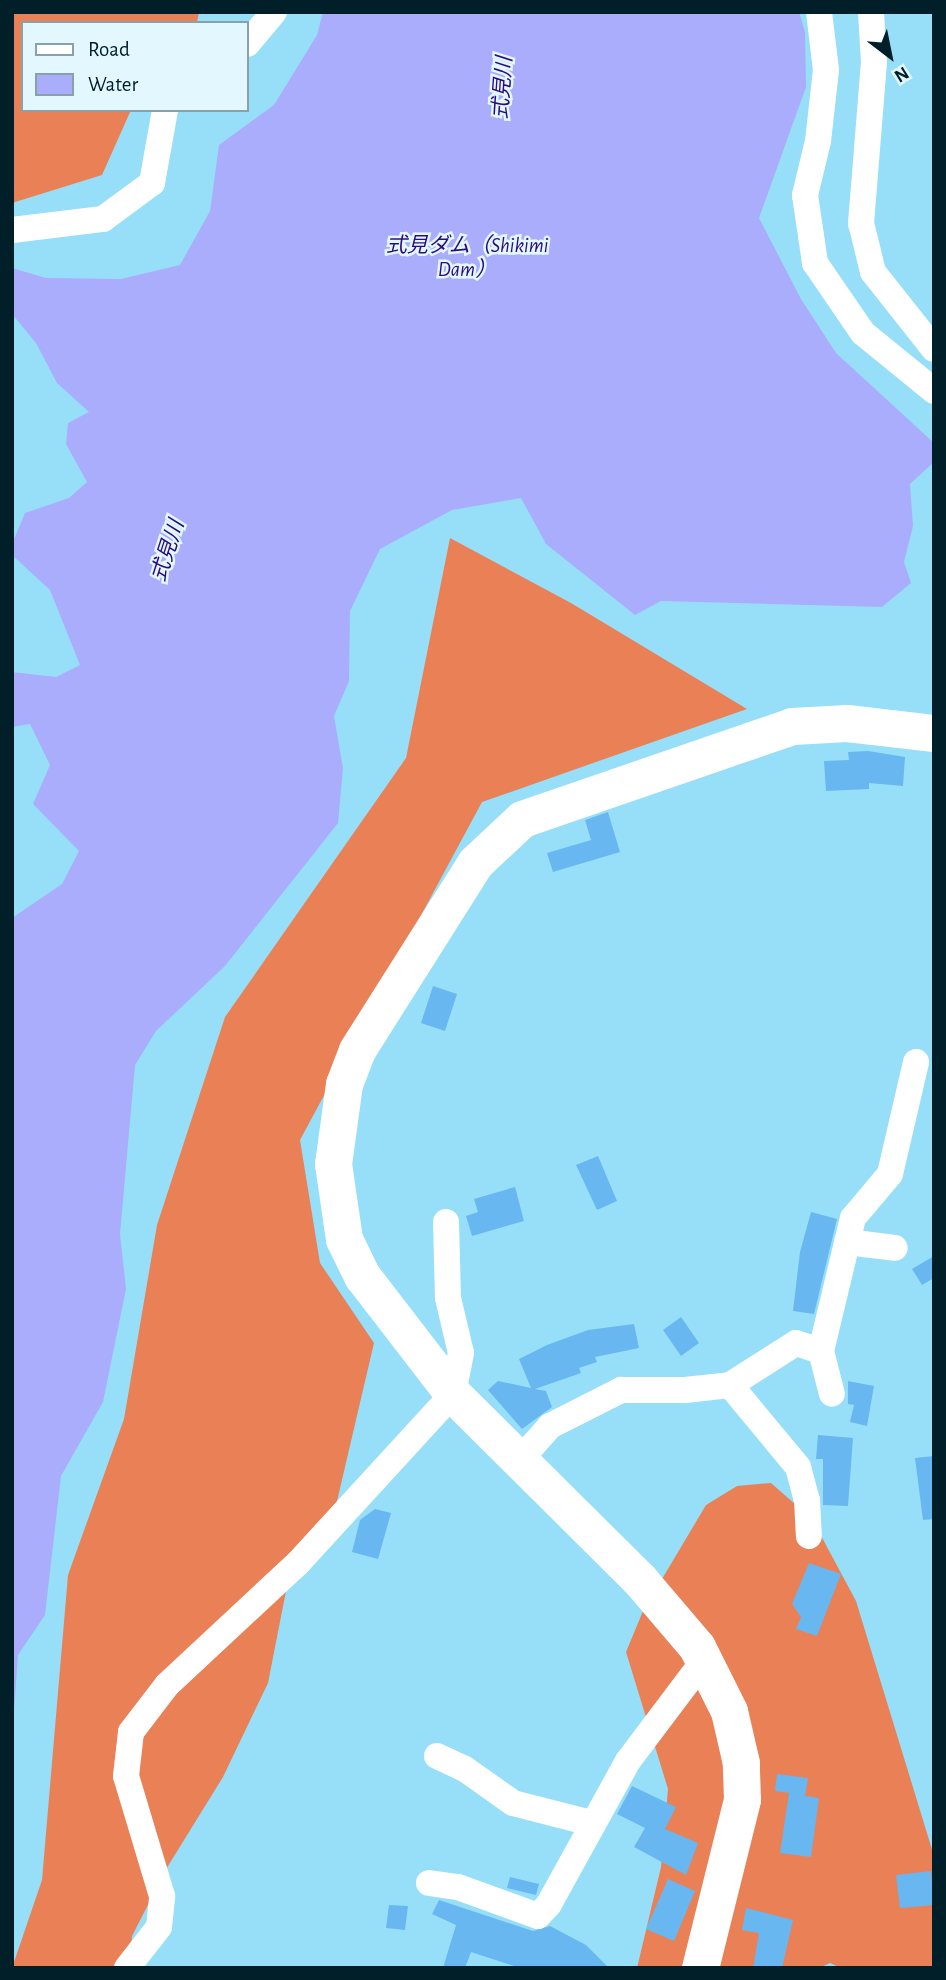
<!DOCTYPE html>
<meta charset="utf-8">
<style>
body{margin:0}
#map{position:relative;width:946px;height:1980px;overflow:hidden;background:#97dff8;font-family:"Alegreya Sans","Noto Sans JP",sans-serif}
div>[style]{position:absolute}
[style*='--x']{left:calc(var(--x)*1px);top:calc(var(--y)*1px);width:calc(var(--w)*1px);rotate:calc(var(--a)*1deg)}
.forest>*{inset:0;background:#e98056}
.water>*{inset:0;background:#aaadfc}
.building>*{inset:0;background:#69b7f0}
.street>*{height:26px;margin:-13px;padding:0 13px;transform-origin:13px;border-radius:13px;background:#fff}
.secondary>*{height:37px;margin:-18.5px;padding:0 18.5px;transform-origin:18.5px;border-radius:18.5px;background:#fff}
span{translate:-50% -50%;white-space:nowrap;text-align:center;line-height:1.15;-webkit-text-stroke:5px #e3f7ff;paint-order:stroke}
.water-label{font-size:21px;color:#2b0b81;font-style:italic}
.frame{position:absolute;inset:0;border:14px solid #011f29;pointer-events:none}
.legend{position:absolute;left:21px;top:21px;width:228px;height:91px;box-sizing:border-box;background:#e3f7ff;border:2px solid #89a1a9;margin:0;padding:9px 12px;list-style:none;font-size:21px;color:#011f29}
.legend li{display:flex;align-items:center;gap:14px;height:35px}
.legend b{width:35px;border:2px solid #89a1a9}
.north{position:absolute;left:855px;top:21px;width:70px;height:70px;-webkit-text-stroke:5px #e3f7ff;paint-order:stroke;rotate:148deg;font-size:19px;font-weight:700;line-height:28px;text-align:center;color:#011f29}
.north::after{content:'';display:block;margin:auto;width:24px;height:32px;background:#011f29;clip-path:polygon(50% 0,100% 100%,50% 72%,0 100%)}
</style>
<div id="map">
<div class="forest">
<i style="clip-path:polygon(12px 12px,199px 12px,197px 23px,23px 23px,23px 110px,131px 110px,102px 175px,12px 203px)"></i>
<i style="clip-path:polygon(450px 538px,571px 603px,747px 709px,482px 802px,300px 1140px,320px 1263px,374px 1343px,334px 1514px,287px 1586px,268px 1683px,223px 1777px,168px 1866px,132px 1936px,129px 1968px,12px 1968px,42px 1880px,68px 1575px,124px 1419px,157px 1225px,225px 1017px,406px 758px)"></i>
<i style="clip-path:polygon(771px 1483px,812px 1519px,856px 1601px,934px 1856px,934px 1968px,841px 1968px,830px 1963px,819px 1968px,637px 1968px,661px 1867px,668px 1789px,626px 1652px,643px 1611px,706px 1505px,737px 1486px)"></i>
</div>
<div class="water">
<i style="clip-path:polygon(323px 12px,799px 12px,805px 32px,806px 87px,759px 218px,801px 299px,836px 353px,934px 443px,934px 462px,910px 484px,913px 526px,904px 562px,911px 583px,882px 607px,661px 601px,635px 615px,546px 544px,521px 498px,452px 510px,380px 549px,350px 611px,349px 681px,334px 716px,343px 768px,338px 823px,225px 966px,156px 1031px,135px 1065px,120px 1234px,126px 1289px,103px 1402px,61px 1476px,45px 1615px,18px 1655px,12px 1740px,12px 918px,62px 884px,79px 851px,33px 804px,50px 765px,30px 724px,12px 727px,12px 672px,56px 677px,80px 665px,50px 590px,12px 555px,12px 544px,25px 513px,69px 498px,87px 482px,66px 444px,68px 423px,89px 412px,57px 383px,36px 343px,12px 314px,12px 268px,46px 278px,121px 279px,180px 265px,210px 211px,219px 145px,274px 105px,317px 35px)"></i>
</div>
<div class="building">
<i style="clip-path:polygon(868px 751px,905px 757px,903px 786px,869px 783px,869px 789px,826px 791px,824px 761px,849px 760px,848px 752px)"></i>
<i style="clip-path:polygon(608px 812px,620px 852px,553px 872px,547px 853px,591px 840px,585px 820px)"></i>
<i style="clip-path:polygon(433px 986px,457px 994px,445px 1031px,421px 1023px)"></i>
<i style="clip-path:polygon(598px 1156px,617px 1201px,597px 1210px,576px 1165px)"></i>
<i style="clip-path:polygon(515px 1187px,524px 1221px,472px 1236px,466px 1216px,478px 1212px,474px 1199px)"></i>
<i style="clip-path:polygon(811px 1212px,837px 1219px,814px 1314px,793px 1311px,800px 1252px)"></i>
<i style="clip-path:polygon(934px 1256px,934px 1278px,922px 1285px,912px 1269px)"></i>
<i style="clip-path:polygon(681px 1317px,699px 1343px,681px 1356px,663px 1330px)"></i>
<i style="clip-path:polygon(634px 1324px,639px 1348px,595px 1357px,597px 1362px,579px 1368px,581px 1373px,535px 1389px,546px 1391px,552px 1407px,522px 1429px,488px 1390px,498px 1381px,531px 1388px,519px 1359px,547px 1345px,588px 1330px)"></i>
<i style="clip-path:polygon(848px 1381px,874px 1386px,867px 1426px,850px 1422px,854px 1405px,848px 1404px)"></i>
<i style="clip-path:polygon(818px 1435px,853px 1438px,848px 1506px,823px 1505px,823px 1459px,816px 1459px)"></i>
<i style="clip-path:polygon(934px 1456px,934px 1519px,923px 1520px,915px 1458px)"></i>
<i style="clip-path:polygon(375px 1509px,391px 1513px,378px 1559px,352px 1552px,360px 1520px)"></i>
<i style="clip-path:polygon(809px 1563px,841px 1574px,817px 1636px,796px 1629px,801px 1617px,792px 1604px)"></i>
<i style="clip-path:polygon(777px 1774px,808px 1778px,805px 1796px,819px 1798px,811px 1857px,780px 1853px,789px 1793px,775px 1791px)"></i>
<i style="clip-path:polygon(632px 1786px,676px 1807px,665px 1829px,698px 1843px,686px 1875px,634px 1847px,645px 1828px,617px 1814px)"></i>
<i style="clip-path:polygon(931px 1871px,934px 1905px,900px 1908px,896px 1875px)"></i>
<i style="clip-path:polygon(510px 1877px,539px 1884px,536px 1895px,507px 1888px)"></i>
<i style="clip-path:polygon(668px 1879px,695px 1891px,674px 1941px,646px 1929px)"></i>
<i style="clip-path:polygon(439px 1900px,533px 1931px,550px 1926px,586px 1945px,609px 1968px,520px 1968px,471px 1952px,465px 1968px,443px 1968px,456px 1925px,432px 1914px)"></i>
<i style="clip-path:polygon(389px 1905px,408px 1906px,405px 1930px,386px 1928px)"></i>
<i style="clip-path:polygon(746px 1908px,793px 1920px,782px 1968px,753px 1968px,759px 1933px,742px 1930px)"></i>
</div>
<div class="street">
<i style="--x:819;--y:12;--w:58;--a:83.1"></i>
<i style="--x:826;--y:70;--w:71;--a:96.4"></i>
<i style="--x:818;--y:141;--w:56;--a:103.5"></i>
<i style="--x:805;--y:195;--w:69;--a:81.6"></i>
<i style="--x:815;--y:263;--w:85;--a:55.6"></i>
<i style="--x:863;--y:333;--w:92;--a:39.2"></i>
<i style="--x:871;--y:12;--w:50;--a:86.6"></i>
<i style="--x:874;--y:62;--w:162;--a:94.6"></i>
<i style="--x:861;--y:223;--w:50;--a:76.2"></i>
<i style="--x:873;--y:272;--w:98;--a:51.6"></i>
<i style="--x:247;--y:44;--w:42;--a:-49.8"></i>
<i style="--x:12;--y:230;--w:92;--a:-6.9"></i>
<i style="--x:103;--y:219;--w:61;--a:-36.3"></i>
<i style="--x:152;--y:183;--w:74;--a:-79.9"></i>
<i style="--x:847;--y:1242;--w:48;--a:7.1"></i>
<i style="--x:821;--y:1351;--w:137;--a:-76.5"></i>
<i style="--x:853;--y:1218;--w:57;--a:-49.9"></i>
<i style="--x:890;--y:1174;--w:115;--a:-76.9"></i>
<i style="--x:730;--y:1385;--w:78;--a:-32.5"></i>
<i style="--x:796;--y:1343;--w:26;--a:18"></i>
<i style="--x:821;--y:1351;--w:44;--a:75.7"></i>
<i style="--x:519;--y:1461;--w:47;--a:-48.5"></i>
<i style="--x:550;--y:1426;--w:80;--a:-26.9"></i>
<i style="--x:621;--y:1390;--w:64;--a:0"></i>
<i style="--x:685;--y:1390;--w:45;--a:-6.3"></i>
<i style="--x:730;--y:1385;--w:107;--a:50.3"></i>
<i style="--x:798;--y:1467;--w:34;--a:75"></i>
<i style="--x:807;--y:1500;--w:36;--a:87"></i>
<i style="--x:437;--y:1756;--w:31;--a:25"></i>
<i style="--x:465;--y:1769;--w:59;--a:35.3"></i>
<i style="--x:513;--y:1803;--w:81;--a:14.4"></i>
<i style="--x:429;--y:1883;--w:29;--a:8"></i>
<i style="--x:458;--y:1887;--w:85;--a:19.9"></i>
<i style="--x:538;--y:1916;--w:16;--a:-47"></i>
<i style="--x:549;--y:1904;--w:163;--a:-61.1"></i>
<i style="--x:628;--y:1761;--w:126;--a:-53"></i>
<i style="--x:127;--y:1968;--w:52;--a:-52"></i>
<i style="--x:159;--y:1927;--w:31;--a:-84"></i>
<i style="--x:162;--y:1896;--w:125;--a:-106.7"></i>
<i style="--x:126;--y:1776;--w:44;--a:-83.5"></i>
<i style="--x:131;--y:1732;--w:59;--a:-52.5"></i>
<i style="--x:167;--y:1685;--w:179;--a:-43"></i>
<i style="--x:298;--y:1563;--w:229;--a:-47.5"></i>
<i style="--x:453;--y:1394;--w:42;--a:-79"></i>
<i style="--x:461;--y:1353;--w:57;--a:-103.3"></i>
<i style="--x:448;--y:1298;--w:76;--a:-91.5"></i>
</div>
<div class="secondary">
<i style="--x:700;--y:1968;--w:174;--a:-76"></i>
<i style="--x:742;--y:1799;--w:36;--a:-92"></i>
<i style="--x:741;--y:1763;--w:53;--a:-103"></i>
<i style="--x:729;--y:1711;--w:72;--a:-116.6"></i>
<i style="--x:697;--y:1647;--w:88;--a:-130.4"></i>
<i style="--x:640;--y:1580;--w:264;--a:-135.2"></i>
<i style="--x:453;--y:1394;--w:149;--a:-127.6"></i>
<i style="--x:362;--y:1276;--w:41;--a:-115.9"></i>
<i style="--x:344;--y:1239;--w:76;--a:-98.3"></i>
<i style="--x:333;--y:1164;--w:81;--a:-82.2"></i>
<i style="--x:344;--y:1084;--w:36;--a:-69"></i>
<i style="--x:357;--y:1050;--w:221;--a:-57.7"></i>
<i style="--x:475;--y:863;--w:64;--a:-43.1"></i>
<i style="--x:522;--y:819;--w:286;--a:-19"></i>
<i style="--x:792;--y:726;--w:55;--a:-3.1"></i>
<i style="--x:847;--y:723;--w:88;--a:6.6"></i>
</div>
<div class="water-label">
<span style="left:503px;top:88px;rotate:-86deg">式見川</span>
<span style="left:467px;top:258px">式見ダム（Shikimi<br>Dam）</span>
<span style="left:168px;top:551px;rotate:-72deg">式見川</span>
</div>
<div class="frame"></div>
<ul class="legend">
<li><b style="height:9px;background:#fff"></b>Road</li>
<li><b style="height:19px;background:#aaadfc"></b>Water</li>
</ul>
<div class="north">N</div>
</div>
